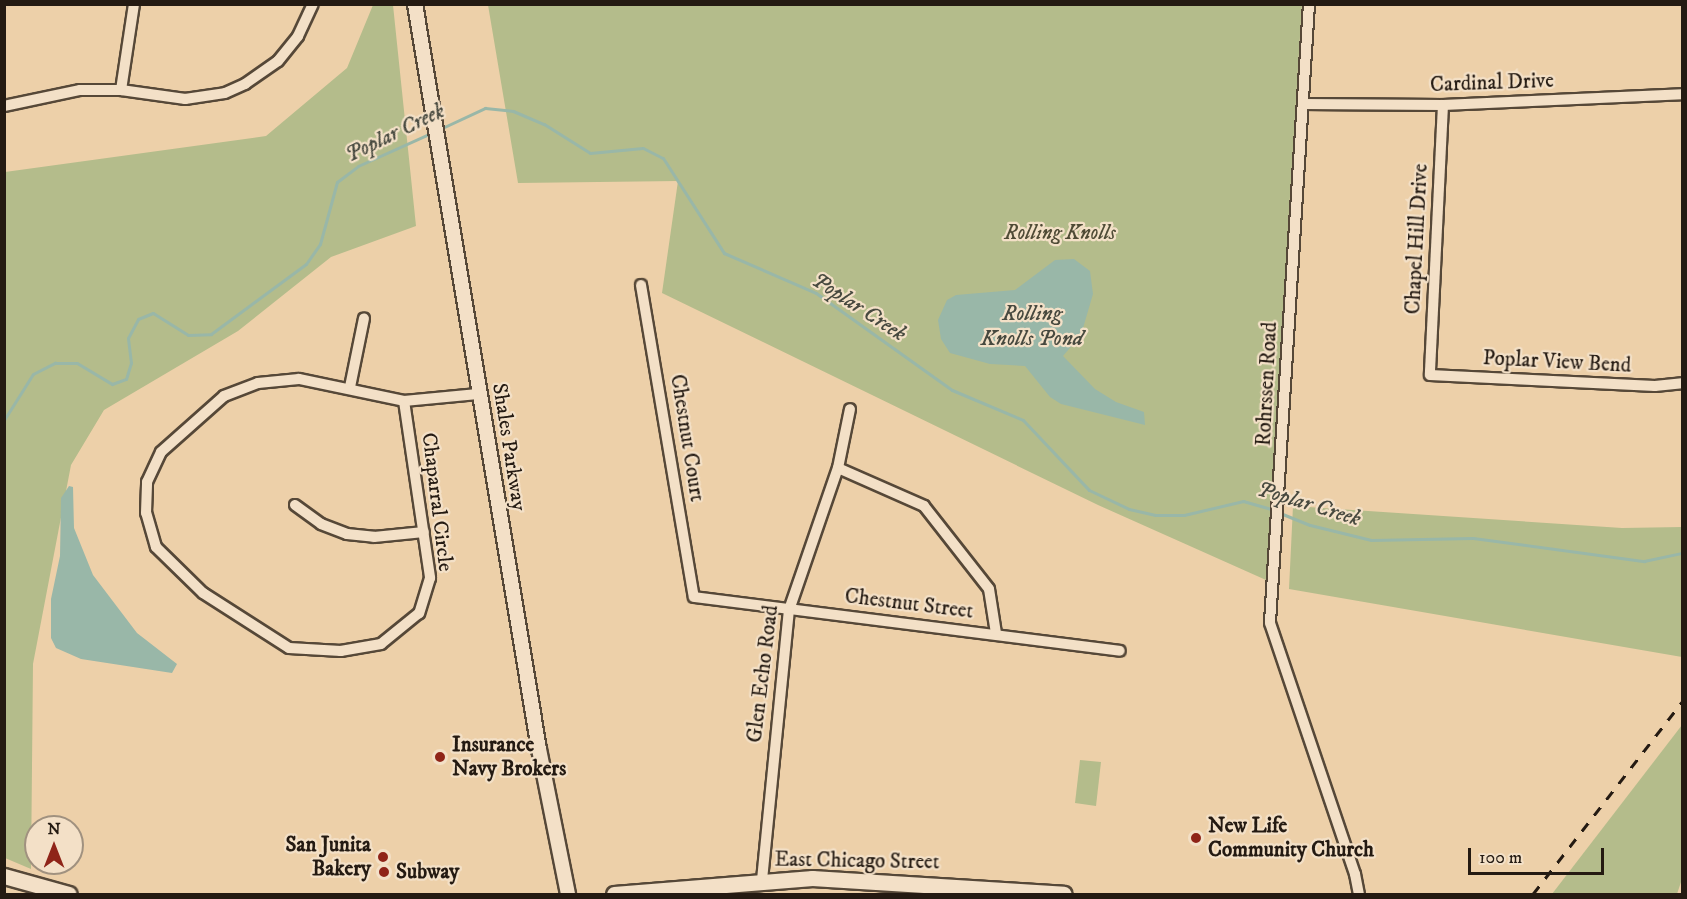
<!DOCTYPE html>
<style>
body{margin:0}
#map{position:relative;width:1687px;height:899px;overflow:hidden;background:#edd0a9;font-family:"IM FELL DW Pica",serif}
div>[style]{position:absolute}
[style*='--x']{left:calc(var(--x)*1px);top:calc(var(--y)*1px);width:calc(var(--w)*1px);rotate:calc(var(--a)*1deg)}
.green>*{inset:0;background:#b4bc8b}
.water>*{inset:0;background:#99b7a8}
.stream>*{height:3px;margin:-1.5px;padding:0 1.5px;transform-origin:1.5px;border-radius:1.5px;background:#99b7a8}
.roads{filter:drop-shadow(2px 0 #564838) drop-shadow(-2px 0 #564838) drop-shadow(0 2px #564838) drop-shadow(0 -2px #564838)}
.minor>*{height:10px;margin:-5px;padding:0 5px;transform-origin:5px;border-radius:5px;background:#f3e0c7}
.tertiary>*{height:14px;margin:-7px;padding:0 7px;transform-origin:7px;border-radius:7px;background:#f3e0c7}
.secondary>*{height:15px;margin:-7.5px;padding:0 7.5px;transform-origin:7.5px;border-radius:7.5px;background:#f3e0c7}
.rail>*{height:3px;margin-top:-1.5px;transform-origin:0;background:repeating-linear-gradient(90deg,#241a12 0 10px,transparent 0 20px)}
.dots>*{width:16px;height:16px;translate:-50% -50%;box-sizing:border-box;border:3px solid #f3e0c7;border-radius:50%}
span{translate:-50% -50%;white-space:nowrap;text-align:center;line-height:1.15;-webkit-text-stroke:4.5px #f3e0c7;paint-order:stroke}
.street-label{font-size:21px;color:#241a12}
.park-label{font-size:21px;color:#4f4b36;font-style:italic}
.poi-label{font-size:21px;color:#241a12;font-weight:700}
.left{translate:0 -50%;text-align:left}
.right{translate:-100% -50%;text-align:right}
.water-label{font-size:22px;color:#47493f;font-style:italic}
.frame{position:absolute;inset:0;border:6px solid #241a12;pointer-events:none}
.north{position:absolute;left:24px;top:815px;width:60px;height:60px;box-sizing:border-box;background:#f3e0c7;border:2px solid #a0917f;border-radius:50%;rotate:0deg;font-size:16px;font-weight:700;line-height:24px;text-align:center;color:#241a12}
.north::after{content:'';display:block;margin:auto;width:21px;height:27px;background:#8f2418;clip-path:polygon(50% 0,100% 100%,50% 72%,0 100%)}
.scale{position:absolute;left:1468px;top:848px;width:136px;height:27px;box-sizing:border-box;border:3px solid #241a12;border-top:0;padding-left:8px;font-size:18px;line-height:21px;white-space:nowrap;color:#241a12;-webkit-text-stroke:4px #f3e0c7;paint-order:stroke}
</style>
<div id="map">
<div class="green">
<i style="clip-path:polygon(373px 5px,393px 5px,416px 226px,331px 257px,238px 331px,104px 410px,71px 465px,33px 664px,31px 869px,5px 858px,5px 172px,266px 136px,347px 68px)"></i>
<i style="clip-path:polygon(488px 5px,1302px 5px,1266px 580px,1098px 505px,662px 293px,678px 181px,518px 183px)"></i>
<i style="clip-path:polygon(1293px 506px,1622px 528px,1682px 527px,1682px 657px,1289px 589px)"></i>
<i style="clip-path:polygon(1682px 725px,1682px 879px,1677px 894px,1552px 894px)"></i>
<i style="clip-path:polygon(1080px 760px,1101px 762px,1096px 806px,1075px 803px)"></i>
</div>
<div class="water">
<i style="clip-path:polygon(1074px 259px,1090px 271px,1093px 294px,1081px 335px,1063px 356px,1095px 389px,1116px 402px,1144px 412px,1145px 425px,1061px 404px,1050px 397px,1025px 366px,990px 364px,950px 353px,941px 339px,938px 320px,947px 300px,956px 295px,1015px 290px,1055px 260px)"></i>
<i style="clip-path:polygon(69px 486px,73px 487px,74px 528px,93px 575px,137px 633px,177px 664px,172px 673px,81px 659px,56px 648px,51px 638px,51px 599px,60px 556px,61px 498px)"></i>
</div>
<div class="stream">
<i style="--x:440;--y:129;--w:50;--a:-25"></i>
<i style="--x:485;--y:108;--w:28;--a:6"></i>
<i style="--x:513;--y:111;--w:34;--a:23"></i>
<i style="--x:544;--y:124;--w:54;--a:32.2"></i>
<i style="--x:590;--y:153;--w:53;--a:-5.4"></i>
<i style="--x:643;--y:148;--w:22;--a:27"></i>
<i style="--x:663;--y:158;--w:113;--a:57.3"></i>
<i style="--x:724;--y:253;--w:100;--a:23.5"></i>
<i style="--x:816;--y:293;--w:167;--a:35.5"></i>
<i style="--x:952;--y:390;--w:77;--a:22.9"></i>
<i style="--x:1023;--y:420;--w:96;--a:46.7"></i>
<i style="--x:1089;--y:490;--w:44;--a:25.4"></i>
<i style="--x:1129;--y:509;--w:27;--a:13"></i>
<i style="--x:1155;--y:515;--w:29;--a:0"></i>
<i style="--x:1184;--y:515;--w:61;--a:-13.3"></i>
<i style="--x:1243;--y:501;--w:32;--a:16"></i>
<i style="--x:4;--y:420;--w:54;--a:-57.8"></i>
<i style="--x:33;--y:374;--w:25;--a:-27"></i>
<i style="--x:55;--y:363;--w:22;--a:0"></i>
<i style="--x:77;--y:363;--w:41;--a:31"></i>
<i style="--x:112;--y:384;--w:15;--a:-20"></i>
<i style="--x:126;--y:379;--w:17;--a:-73"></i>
<i style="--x:131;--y:363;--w:25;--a:-97"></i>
<i style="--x:128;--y:338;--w:21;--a:-62"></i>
<i style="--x:138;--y:319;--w:16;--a:-22"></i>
<i style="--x:153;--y:313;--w:41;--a:32.2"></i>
<i style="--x:188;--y:335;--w:23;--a:-2"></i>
<i style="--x:211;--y:334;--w:118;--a:-36.4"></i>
<i style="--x:306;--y:264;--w:24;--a:-55"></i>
<i style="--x:320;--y:244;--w:64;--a:-74.7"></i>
<i style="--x:337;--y:182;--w:26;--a:-37"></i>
<i style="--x:358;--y:166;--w:80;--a:-24.3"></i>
<i style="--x:1280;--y:513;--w:32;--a:22"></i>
<i style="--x:1310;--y:525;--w:63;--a:13.8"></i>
<i style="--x:1371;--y:540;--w:102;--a:-1.1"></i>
<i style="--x:1473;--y:538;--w:173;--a:7.7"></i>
<i style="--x:1644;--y:561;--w:39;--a:-12"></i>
</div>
<div class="roads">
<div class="minor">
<i style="--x:1309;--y:4;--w:620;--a:93.61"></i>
<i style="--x:1270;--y:623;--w:265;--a:71.3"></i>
<i style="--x:1355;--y:874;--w:20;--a:79"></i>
<i style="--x:121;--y:90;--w:87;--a:-81.4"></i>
<i style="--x:1303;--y:104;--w:140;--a:0.4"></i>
<i style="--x:1443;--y:105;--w:239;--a:-2.6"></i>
<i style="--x:1443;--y:105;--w:270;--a:92.8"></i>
<i style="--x:1430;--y:375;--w:225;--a:2.8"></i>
<i style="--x:1655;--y:386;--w:27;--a:-6"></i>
<i style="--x:4;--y:106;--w:78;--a:-11.9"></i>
<i style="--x:80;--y:90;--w:41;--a:0"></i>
<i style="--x:121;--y:90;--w:65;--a:8"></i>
<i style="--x:185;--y:99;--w:40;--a:-8.5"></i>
<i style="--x:225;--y:93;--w:22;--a:-24"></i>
<i style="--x:245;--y:84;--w:40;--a:-34.9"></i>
<i style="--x:278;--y:61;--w:32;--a:-51"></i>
<i style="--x:298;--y:36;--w:35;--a:-65"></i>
<i style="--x:641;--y:285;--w:316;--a:80.4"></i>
<i style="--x:694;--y:597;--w:429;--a:7.2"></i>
<i style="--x:299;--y:379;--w:107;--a:11.8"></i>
<i style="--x:404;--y:401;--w:179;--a:81.6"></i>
<i style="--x:430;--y:578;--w:37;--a:107"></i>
<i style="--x:419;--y:613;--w:49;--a:140.8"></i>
<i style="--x:381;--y:644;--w:41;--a:170.1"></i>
<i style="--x:341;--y:651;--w:52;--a:-176.7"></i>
<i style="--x:289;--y:648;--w:102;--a:-147.4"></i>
<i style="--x:203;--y:593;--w:66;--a:-135.6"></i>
<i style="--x:156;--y:547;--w:35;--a:-106"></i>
<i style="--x:146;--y:513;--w:31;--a:-88"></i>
<i style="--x:147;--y:482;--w:33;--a:-65"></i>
<i style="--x:161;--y:452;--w:84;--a:-41.6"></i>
<i style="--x:224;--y:396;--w:36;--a:-21"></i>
<i style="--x:258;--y:383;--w:41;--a:-5.6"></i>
<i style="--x:350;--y:387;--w:70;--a:-78.5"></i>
<i style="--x:404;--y:401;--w:74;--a:-5.4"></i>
<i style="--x:838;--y:468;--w:94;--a:23.8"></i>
<i style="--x:924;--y:506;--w:105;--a:51.9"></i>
<i style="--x:989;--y:589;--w:45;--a:81"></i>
<i style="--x:295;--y:505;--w:32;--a:36"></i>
<i style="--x:321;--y:524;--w:28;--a:21"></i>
<i style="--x:347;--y:534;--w:27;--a:6"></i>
<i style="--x:374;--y:537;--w:50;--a:-5.7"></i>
<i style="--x:762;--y:880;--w:271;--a:-84.3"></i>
<i style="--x:789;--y:610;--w:150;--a:-71"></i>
<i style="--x:838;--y:468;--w:60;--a:-78.5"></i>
</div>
<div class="tertiary">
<i style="--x:415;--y:4;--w:755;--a:80.55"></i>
<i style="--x:539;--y:749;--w:148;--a:78.7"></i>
</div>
<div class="secondary">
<i style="--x:4;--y:876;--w:67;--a:15.5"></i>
<i style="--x:614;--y:894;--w:199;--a:-4.6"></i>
<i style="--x:812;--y:878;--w:252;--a:3.6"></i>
</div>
</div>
<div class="rail">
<i style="--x:1533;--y:894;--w:243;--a:-52.2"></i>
</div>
<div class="dots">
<i style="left:440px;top:757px;background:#8f2418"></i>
<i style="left:1196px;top:838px;background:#8f2418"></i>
<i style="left:383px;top:857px;background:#8f2418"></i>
<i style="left:384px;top:872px;background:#8f2418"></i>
</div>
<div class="street-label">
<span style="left:1492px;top:83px;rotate:-2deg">Cardinal Drive</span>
<span style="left:1417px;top:239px;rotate:-87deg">Chapel Hill Drive</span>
<span style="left:1557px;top:362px;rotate:3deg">Poplar View Bend</span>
<span style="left:1267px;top:384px;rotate:-87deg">Rohrssen Road</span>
<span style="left:687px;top:438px;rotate:81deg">Chestnut Court</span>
<span style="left:509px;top:447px;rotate:81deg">Shales Parkway</span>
<span style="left:437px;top:502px;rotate:83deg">Chaparral Circle</span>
<span style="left:909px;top:604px;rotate:7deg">Chestnut Street</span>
<span style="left:763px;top:674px;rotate:-83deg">Glen Echo Road</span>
<span style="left:857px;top:861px;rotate:1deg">East Chicago Street</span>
</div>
<div class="park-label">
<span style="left:1060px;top:233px">Rolling Knolls</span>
</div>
<div class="poi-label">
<span class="left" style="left:452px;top:757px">Insurance<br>Navy Brokers</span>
<span class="left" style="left:1208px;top:838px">New Life<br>Community Church</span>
<span class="right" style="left:371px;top:857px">San Junita<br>Bakery</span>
<span class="left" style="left:396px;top:872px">Subway</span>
</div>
<div class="water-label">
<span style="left:395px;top:133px;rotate:-26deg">Poplar Creek</span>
<span style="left:859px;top:307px;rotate:33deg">Poplar Creek</span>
<span style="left:1032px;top:326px">Rolling<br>Knolls Pond</span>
<span style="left:1309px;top:504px;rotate:17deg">Poplar Creek</span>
</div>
<div class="frame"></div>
<div class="north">N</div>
<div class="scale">100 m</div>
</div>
